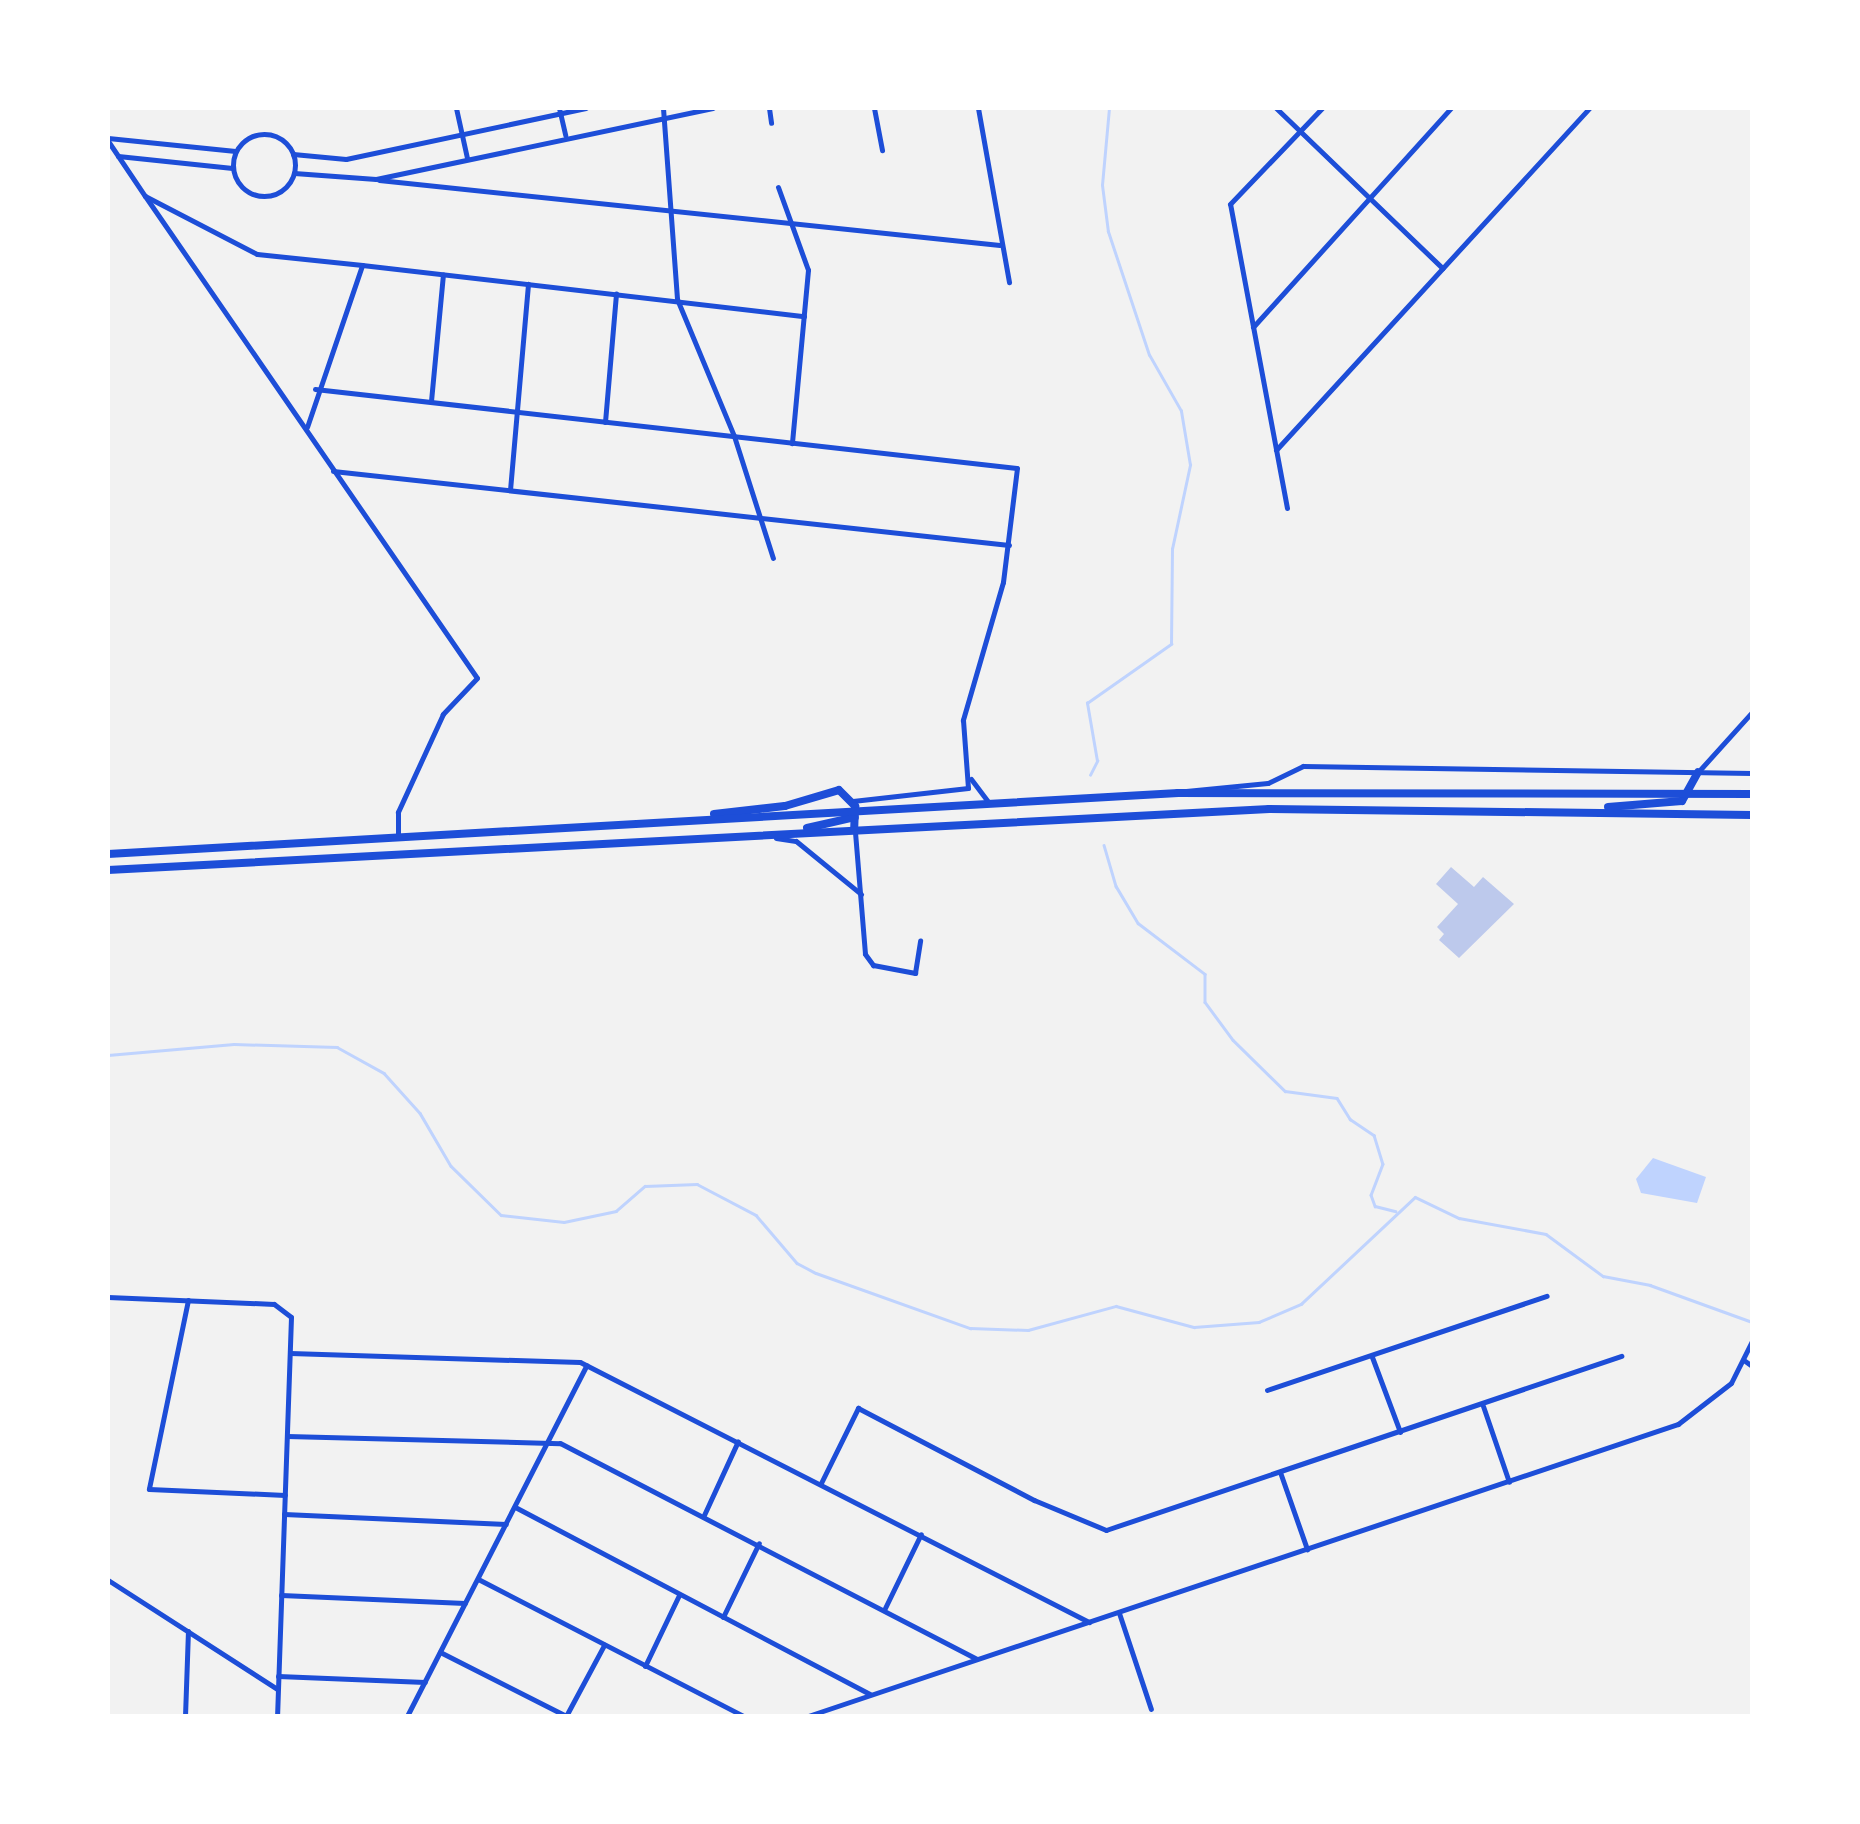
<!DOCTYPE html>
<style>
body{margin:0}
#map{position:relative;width:1860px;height:1824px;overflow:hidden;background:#f2f2f2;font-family:Montserrat,sans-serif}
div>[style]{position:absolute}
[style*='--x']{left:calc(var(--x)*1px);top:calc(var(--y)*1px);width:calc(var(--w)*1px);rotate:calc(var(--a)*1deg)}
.water>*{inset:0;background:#bfd3fe}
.stream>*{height:2.5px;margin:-1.25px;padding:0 1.25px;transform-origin:1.25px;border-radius:1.25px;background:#bfd3fe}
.building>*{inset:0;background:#bdc9ec}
.minor>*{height:5px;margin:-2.5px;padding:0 2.5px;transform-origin:2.5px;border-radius:2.5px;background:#1d4ed8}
.tertiary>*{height:5px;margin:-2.5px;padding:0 2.5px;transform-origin:2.5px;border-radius:2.5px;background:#1d4ed8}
.tertiary>.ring{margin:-2.5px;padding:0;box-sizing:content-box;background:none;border:5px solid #1d4ed8;border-radius:50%}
.trunk>*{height:8px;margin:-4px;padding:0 4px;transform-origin:4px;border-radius:4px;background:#1d4ed8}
span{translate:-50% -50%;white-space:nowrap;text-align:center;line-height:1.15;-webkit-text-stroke:10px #fff;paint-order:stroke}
.frame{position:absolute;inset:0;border:110px solid #fff;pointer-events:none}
</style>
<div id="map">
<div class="water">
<i style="clip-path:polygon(1653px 1158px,1706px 1177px,1697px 1203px,1641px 1193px,1636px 1179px)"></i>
</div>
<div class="stream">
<i style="--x:1090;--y:775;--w:16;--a:-63"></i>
<i style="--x:1097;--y:761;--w:59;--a:-99.8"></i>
<i style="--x:1087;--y:703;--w:103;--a:-35.1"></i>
<i style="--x:1171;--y:644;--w:95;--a:-89.4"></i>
<i style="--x:1172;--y:549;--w:86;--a:-77.9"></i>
<i style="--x:1190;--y:465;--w:55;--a:-99.5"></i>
<i style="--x:1181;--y:411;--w:64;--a:-119.7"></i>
<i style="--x:1149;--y:355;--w:130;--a:-108.4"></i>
<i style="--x:1108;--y:232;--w:47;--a:-97.3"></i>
<i style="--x:1102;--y:185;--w:77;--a:-84.8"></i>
<i style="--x:1104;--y:845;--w:43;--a:73.7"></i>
<i style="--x:1116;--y:886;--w:43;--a:59.3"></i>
<i style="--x:1138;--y:923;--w:84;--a:37.3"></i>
<i style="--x:1205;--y:974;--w:28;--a:90"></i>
<i style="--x:1205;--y:1002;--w:47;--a:53.6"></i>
<i style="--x:1233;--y:1040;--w:73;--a:44.4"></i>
<i style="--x:1285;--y:1091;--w:52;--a:7.7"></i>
<i style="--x:1337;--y:1098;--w:25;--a:58"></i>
<i style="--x:1350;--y:1119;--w:29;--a:34"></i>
<i style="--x:1374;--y:1135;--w:30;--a:73"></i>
<i style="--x:1383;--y:1164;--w:33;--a:111"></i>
<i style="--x:1371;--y:1195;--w:12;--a:70"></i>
<i style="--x:1375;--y:1206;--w:21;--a:14"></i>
<i style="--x:108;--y:1055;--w:126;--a:-5"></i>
<i style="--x:234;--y:1044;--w:103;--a:1.7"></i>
<i style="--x:337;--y:1047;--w:54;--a:29"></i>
<i style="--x:384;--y:1073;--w:54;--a:48"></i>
<i style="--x:420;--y:1113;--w:61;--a:59.7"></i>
<i style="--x:451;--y:1166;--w:70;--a:44.4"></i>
<i style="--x:501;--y:1215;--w:63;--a:6.3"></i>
<i style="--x:564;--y:1222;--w:53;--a:-11.9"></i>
<i style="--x:616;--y:1211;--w:38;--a:-41"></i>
<i style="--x:645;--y:1186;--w:52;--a:-2.2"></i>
<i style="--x:697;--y:1184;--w:67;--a:27.7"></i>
<i style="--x:756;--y:1215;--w:63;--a:49.5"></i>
<i style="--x:797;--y:1263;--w:21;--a:28"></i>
<i style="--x:816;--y:1273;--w:164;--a:19.7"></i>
<i style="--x:970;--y:1328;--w:58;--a:2"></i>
<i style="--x:1028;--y:1330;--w:91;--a:-15.3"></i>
<i style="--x:1116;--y:1306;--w:81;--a:15.1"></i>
<i style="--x:1194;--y:1327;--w:65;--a:-4.4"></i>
<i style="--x:1259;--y:1322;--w:46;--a:-23.2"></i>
<i style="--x:1301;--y:1304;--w:156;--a:-43.2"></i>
<i style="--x:1415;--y:1197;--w:49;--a:25.5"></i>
<i style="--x:1459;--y:1218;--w:88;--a:10.4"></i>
<i style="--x:1546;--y:1234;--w:71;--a:36.4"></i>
<i style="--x:1603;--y:1276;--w:48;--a:10.8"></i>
<i style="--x:1650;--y:1285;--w:109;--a:19.9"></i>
</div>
<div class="building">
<i style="clip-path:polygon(1451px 867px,1474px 887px,1483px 877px,1514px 904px,1459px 958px,1439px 940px,1444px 934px,1437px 927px,1458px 904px,1436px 884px)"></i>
</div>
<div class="minor">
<i style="--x:456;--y:108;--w:51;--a:77.6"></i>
<i style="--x:559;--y:108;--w:28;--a:77"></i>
<i style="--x:663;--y:108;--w:192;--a:85.8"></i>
<i style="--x:677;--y:299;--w:148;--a:67.4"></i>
<i style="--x:734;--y:436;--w:128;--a:72.3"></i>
<i style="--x:769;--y:108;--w:15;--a:82"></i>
<i style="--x:874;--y:108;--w:43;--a:79.2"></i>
<i style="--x:978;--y:108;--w:177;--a:79.9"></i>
<i style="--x:1276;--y:108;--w:231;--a:43.9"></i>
<i style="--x:379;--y:180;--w:624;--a:5.98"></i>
<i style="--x:778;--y:187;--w:88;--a:70.1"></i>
<i style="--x:808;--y:270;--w:174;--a:95.3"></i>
<i style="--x:145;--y:196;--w:585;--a:55.44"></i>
<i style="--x:477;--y:678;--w:50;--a:133.4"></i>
<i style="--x:443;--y:714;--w:108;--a:114.7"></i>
<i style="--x:398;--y:812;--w:23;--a:90"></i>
<i style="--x:1253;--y:327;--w:295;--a:-47.9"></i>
<i style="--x:315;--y:389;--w:706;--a:6.42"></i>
<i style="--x:1017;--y:468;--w:115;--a:97"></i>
<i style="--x:1003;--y:582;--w:144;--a:106.2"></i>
<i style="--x:963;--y:720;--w:68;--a:85.8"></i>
<i style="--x:968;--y:788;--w:116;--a:173.6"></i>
<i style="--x:431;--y:401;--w:127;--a:-84.6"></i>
<i style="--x:605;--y:422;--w:129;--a:-85.1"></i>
<i style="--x:307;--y:427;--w:171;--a:-71.2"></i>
<i style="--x:362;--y:265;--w:445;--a:6.6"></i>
<i style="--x:1276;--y:450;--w:464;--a:-47.5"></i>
<i style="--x:333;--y:471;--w:680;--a:6.25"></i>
<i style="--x:510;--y:490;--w:207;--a:-85"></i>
<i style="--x:1287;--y:508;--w:309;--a:-100.6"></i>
<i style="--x:1230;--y:204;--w:133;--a:-46.2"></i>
<i style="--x:1698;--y:772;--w:81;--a:-48"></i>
<i style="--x:971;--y:779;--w:30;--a:53"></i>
<i style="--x:855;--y:832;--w:122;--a:85.3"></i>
<i style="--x:865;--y:954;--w:14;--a:54"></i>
<i style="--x:873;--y:965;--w:43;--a:10.8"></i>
<i style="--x:915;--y:973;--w:33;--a:-81"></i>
<i style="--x:776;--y:838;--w:20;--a:9"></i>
<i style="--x:796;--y:841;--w:84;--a:39.2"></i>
<i style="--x:108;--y:1297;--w:166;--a:2.4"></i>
<i style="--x:274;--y:1304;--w:21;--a:37"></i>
<i style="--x:291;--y:1317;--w:399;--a:92"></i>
<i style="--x:188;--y:1300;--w:193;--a:101.7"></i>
<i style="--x:149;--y:1489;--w:136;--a:2.5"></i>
<i style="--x:290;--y:1353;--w:290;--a:1.8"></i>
<i style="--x:580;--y:1362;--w:572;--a:27.06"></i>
<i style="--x:1372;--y:1357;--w:80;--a:69.5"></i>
<i style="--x:1745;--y:1361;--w:9;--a:36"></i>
<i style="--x:1267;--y:1390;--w:295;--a:-18.6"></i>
<i style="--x:1483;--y:1406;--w:80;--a:71.1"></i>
<i style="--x:287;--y:1436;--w:273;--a:1.5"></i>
<i style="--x:560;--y:1443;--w:469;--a:27.4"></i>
<i style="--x:1280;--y:1472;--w:82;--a:70.7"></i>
<i style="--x:821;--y:1483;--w:84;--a:-63.7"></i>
<i style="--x:858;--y:1408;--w:199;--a:27.6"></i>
<i style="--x:1034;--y:1500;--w:78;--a:22.6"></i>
<i style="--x:1106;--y:1530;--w:544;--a:-18.67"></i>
<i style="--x:515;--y:1507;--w:401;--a:27.8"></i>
<i style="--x:284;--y:1514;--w:222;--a:2.6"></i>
<i style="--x:704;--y:1515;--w:81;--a:-65.3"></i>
<i style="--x:478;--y:1579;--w:299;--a:27.3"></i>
<i style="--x:108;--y:1580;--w:201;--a:32.8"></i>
<i style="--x:281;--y:1595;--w:184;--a:2.5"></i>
<i style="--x:885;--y:1608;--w:82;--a:-64.1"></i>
<i style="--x:1119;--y:1613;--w:101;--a:71.6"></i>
<i style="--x:723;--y:1617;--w:82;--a:-64.1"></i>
<i style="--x:440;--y:1652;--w:141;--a:26.9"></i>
<i style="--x:645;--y:1666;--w:79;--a:-64.4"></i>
<i style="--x:278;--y:1676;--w:147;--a:2.3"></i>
<i style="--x:185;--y:1716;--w:85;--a:-88"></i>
<i style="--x:407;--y:1716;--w:394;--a:-62.9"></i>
<i style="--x:566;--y:1716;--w:81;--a:-61.8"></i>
</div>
<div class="tertiary">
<i class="ring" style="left:233px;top:134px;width:57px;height:57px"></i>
<i style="--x:108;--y:138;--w:128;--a:5.8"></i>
<i style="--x:108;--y:141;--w:66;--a:56.1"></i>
<i style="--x:145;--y:196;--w:126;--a:27.4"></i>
<i style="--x:257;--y:254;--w:106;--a:6"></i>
<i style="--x:293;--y:154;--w:53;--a:5.4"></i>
<i style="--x:346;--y:159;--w:245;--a:-12"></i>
<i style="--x:118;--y:156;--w:115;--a:6"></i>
<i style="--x:294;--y:173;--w:82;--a:4.2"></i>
<i style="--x:376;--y:179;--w:344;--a:-11.9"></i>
<i style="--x:1186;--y:791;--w:82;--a:-5.6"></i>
<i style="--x:1268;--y:783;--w:39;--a:-26"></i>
<i style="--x:1303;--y:766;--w:449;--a:0.9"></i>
<i style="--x:808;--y:1716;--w:918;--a:-18.55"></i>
<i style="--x:1678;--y:1424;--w:67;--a:-37.7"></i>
<i style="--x:1731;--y:1383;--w:47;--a:-63.4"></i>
</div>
<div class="trunk">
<i style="--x:1608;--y:807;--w:74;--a:-4.6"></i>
<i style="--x:1682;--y:801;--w:33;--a:-61"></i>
<i style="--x:714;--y:814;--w:71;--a:-6.4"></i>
<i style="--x:785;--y:806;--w:56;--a:-16.5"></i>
<i style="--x:839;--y:790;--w:23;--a:45"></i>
<i style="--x:855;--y:806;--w:24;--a:92"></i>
<i style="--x:807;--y:828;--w:49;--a:-12.9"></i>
<i style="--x:108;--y:854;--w:1072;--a:-3.26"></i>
<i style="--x:1178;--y:793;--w:574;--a:0.1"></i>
<i style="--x:108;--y:870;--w:1163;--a:-3.01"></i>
<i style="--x:1269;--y:809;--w:483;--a:0.7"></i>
</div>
<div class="frame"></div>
</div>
